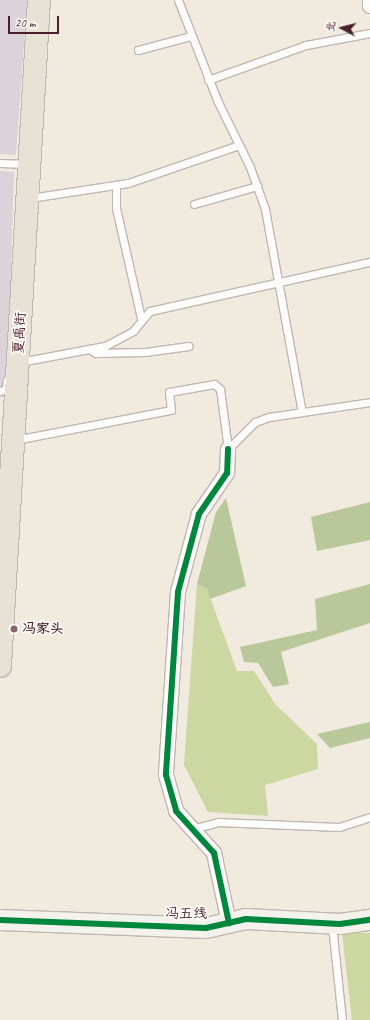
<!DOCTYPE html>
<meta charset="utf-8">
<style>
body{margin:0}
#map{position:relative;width:370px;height:1020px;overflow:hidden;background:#f1eadf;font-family:Caveat,"LXGW WenKai TC",sans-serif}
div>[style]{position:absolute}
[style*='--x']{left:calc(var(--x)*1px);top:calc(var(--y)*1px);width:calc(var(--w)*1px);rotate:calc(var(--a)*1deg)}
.industrial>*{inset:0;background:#dcd2da}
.green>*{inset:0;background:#ccd7a1}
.forest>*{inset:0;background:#b8c89a}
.roads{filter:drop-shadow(1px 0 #c0b7b1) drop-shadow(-1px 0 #c0b7b1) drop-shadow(0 1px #c0b7b1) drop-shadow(0 -1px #c0b7b1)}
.lane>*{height:7px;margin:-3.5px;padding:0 3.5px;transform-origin:3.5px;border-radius:3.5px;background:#fdfcfa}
.street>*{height:14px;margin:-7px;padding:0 7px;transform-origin:7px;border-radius:7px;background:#fdfcfa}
.secondary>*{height:20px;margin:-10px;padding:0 10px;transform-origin:10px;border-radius:10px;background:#f4f2ec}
.primary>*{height:22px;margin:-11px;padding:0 11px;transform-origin:11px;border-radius:11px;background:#e8e2d6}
.cycleway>*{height:6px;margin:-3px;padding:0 3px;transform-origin:3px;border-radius:3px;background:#00873e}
.dots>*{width:11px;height:11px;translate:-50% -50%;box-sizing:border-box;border:2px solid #fdfcf7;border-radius:50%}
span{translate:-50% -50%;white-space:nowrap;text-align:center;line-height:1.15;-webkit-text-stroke:3.5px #fdfcf7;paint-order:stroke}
.street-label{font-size:14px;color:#4a1f2b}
.poi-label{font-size:14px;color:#4a1f2b;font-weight:700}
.left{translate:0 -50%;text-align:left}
.north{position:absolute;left:322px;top:8px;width:40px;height:40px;-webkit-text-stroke:3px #fdfcf7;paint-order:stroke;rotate:277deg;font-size:11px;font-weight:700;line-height:16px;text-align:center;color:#4a1f2b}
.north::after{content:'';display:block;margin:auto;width:14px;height:18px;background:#4a1f2b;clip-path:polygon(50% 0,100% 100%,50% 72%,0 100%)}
.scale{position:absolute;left:8px;top:16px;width:51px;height:18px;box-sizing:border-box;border:2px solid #4a1f2b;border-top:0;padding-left:5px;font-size:12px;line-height:14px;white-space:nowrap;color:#4a1f2b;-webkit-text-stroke:3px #fdfcf7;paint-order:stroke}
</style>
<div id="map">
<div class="industrial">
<i style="clip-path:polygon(0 0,27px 0,16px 155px,0 154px)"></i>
<i style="clip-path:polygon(0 171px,14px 172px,7px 397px,0 397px)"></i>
</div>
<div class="green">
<i style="clip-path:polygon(197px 584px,207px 589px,237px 671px,254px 671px,276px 705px,317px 744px,318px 769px,265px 785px,268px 816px,208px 812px,184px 765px)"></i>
<i style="clip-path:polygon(342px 933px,370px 933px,370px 1020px,352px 1020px)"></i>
</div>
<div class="forest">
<i style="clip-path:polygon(226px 498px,246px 586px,210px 599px,207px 589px,197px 584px,216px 512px)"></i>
<i style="clip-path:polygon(370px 502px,370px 540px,317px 551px,311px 517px)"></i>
<i style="clip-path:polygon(370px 584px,370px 623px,281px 652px,289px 684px,273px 687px,258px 663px,244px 662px,240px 647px,317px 630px,315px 599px)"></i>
<i style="clip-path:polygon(370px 722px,370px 738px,330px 748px,317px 734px)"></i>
</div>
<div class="roads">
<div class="lane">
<i style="--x:178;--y:0;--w:110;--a:68.6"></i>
<i style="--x:218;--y:102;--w:72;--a:63.8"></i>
<i style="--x:250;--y:167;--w:45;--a:70.3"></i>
<i style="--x:265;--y:209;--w:206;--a:79.7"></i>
<i style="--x:138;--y:50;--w:55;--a:-14.8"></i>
<i style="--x:208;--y:80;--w:104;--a:-19.7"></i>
<i style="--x:306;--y:45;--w:65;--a:-10.6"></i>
<i style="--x:0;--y:163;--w:28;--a:2"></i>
<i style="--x:116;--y:185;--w:23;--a:90"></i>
<i style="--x:116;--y:208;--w:113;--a:77.2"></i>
<i style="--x:30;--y:198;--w:99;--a:-8.7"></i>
<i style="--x:128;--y:183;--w:117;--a:-18.9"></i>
<i style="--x:194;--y:204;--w:66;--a:-15.9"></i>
<i style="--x:89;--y:349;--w:8;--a:30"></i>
<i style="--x:96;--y:353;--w:49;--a:-1.2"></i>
<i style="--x:145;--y:352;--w:44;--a:-7.8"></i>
<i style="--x:20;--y:362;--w:86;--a:-10.7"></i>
<i style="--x:105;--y:346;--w:32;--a:-28"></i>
<i style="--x:133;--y:331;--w:26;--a:-50"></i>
<i style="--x:150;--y:311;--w:225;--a:-12.6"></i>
<i style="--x:0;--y:391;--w:6;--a:-18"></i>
<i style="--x:6;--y:389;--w:9;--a:-84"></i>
<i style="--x:15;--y:440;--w:159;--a:-10.9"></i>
<i style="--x:171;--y:410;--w:18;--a:-96"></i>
<i style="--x:169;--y:392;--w:46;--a:-10.1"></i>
<i style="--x:214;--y:384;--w:8;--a:40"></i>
<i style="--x:220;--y:389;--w:61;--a:82.4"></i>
<i style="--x:228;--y:449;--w:38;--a:-45"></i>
<i style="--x:255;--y:422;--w:15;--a:-20"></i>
<i style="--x:269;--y:417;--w:102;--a:-8.4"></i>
<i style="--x:192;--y:829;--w:27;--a:-15"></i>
<i style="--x:218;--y:822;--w:121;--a:2.4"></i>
<i style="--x:339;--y:827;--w:33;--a:-18"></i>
<i style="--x:332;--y:925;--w:96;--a:84"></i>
</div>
<div class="street">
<i style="--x:370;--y:0;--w:6;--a:90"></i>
<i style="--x:228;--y:449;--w:24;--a:92"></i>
<i style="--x:227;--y:473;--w:50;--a:124.3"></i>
<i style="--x:199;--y:514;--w:81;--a:105.1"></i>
<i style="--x:178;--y:592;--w:183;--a:93.8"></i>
<i style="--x:166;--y:775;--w:37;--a:74"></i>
<i style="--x:176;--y:811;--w:57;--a:47.9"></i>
<i style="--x:214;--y:853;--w:72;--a:77.9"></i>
</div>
<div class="secondary">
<i style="--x:0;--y:920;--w:206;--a:2.2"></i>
<i style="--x:206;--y:928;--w:41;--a:-12.7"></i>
<i style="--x:246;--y:919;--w:94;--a:3"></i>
<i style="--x:340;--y:924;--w:30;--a:-8"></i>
</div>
<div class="primary">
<i style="--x:0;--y:666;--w:667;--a:-86.65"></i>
</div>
</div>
<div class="cycleway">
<i style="--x:228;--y:449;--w:24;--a:92"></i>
<i style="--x:227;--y:473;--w:50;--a:124.3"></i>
<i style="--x:199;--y:514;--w:81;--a:105.1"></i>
<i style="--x:178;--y:592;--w:183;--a:93.8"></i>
<i style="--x:166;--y:775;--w:37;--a:74"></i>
<i style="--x:176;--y:811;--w:57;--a:47.9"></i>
<i style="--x:214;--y:853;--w:72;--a:77.9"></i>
<i style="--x:0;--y:920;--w:206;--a:2.2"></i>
<i style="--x:206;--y:928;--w:41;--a:-12.7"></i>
<i style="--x:246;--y:919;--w:94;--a:3"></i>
<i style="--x:340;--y:924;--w:30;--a:-8"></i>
</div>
<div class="dots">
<i style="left:14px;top:629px;background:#84666a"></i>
</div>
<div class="street-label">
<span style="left:20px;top:333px;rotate:-87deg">夏禹街</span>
<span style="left:186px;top:914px">冯五线</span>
</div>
<div class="poi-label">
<span class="left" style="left:22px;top:629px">冯家头</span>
</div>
<div class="north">北</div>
<div class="scale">20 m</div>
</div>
